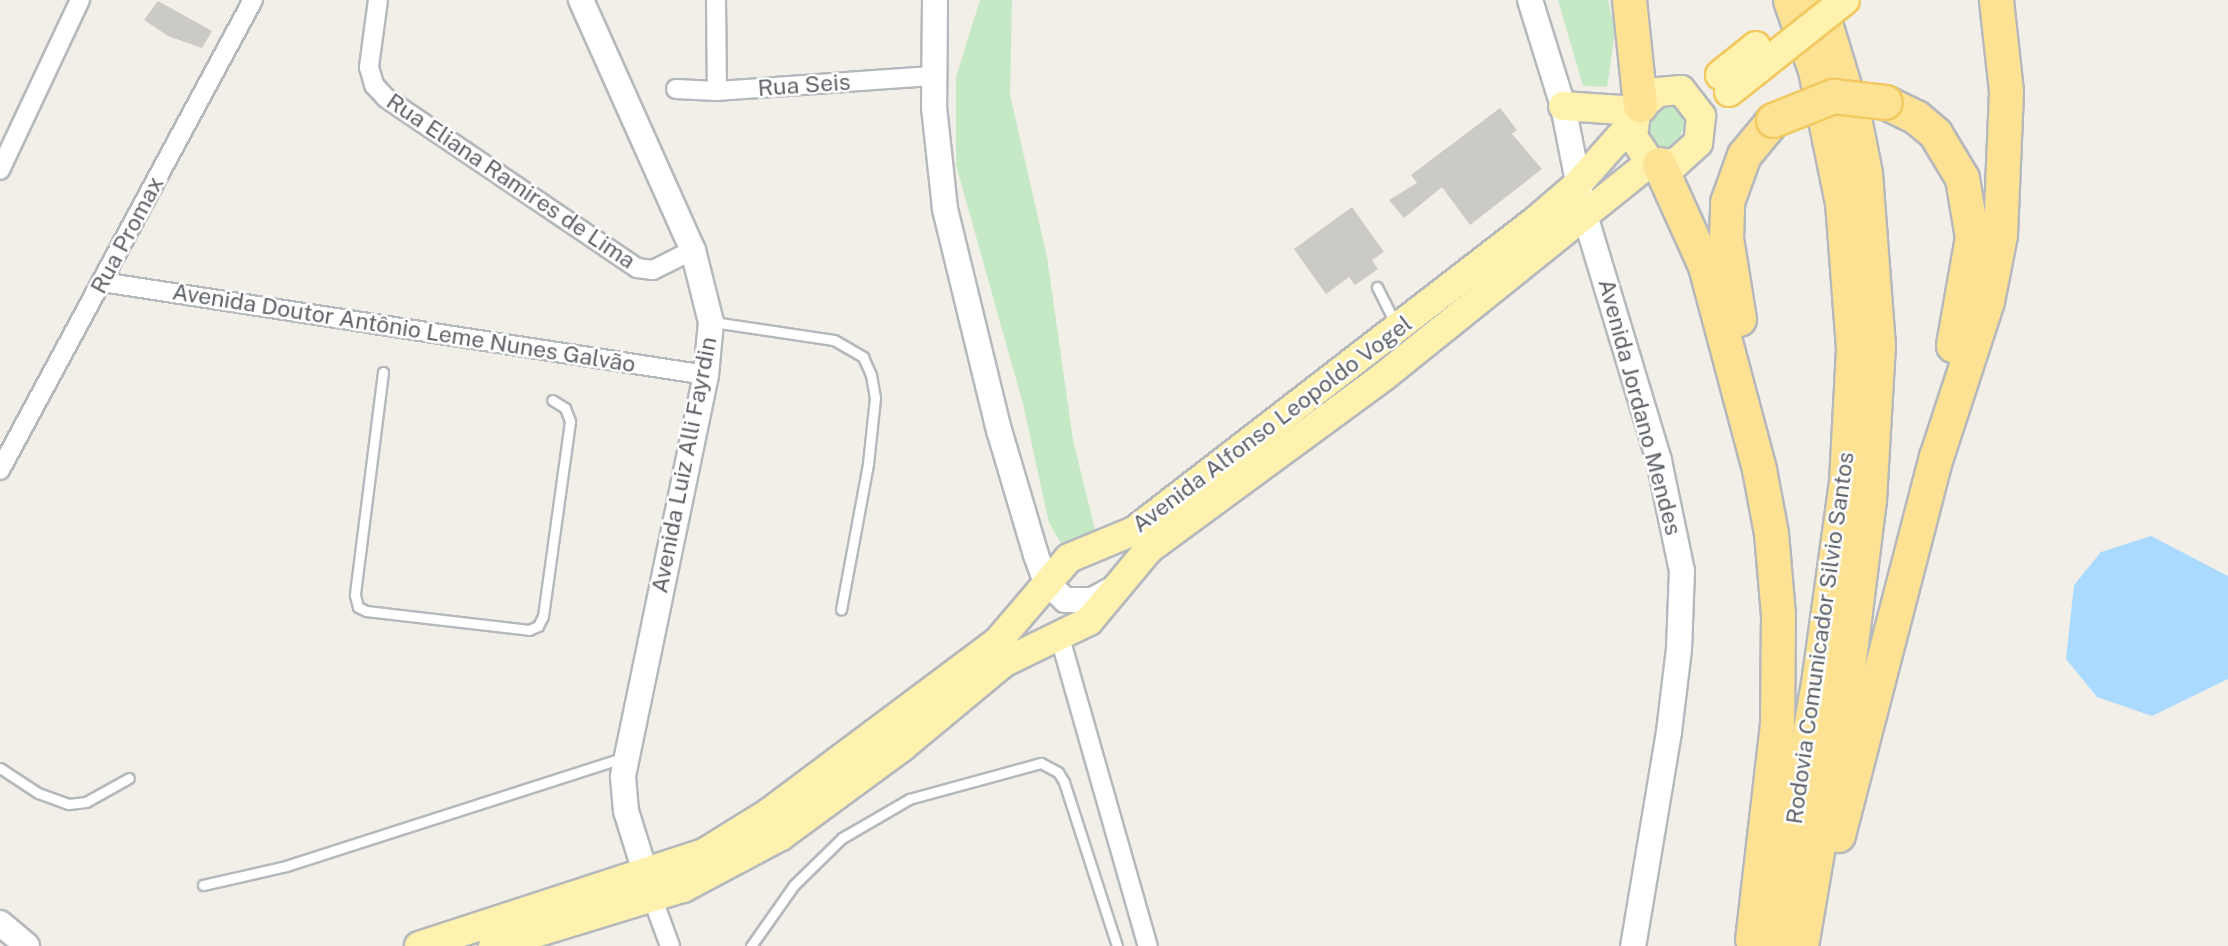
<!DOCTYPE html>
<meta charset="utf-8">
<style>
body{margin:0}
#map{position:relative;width:2228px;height:946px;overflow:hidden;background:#f1efe8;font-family:"Public Sans",sans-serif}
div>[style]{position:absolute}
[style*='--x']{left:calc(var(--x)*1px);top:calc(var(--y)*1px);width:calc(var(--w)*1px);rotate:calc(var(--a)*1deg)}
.green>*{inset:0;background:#c5e8c5}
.water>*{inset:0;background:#aadaff}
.building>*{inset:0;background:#cccac5}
.roads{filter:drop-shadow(2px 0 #b5b8bc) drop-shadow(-2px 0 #b5b8bc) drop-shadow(0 2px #b5b8bc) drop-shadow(0 -2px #b5b8bc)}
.lane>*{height:9px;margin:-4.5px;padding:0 4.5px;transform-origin:4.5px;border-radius:4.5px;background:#fff}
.street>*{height:18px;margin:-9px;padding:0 9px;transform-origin:9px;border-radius:9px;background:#fff}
.secondary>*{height:24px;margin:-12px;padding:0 12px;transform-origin:12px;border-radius:12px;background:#fff}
.primary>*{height:28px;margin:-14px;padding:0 14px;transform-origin:14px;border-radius:14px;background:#fff2af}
.highway>*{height:33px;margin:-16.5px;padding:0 16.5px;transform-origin:16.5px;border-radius:16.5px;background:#fde293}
.bridges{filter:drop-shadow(2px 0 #f2c960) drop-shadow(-2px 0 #f2c960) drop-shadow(0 2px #f2c960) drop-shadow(0 -2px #f2c960)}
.primary-bridge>*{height:28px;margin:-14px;padding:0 14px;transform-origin:14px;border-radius:14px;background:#fff2af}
.highway-bridge>*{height:33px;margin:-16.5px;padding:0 16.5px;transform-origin:16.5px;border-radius:16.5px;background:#fde293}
span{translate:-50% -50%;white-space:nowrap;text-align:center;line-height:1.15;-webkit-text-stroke:5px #fff;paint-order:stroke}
.street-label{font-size:23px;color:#5f6368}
</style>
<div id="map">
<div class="green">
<i style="clip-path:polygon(980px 0,1012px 0,1010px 95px,1047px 257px,1073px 440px,1096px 534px,1067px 553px,1049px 523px,1023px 404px,956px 165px,956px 77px)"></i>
<i style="clip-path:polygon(1558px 0,1608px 0,1615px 32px,1607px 87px,1583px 86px)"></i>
<i style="clip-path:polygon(1659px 104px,1675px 104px,1684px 116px,1684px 127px,1673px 152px,1648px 154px,1646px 119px)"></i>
</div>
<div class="water">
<i style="clip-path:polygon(2151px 536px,2228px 576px,2228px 679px,2152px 716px,2097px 697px,2066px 659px,2074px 585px,2101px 552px)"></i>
</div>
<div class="building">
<i style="clip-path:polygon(158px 1px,212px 31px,202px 48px,168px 36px,144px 20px)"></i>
<i style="clip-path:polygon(1500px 108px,1517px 130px,1512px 134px,1542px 169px,1470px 225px,1442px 187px,1404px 218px,1389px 200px,1417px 183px,1411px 175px)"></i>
<i style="clip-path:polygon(1352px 207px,1384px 252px,1372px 260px,1378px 269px,1355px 285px,1349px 277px,1326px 294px,1294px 249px)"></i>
</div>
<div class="roads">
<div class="lane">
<i style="--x:1377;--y:287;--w:40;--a:63.4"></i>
<i style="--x:713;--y:322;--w:122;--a:8.5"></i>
<i style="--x:834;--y:340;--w:34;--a:30"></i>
<i style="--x:863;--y:357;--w:20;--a:66"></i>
<i style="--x:871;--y:375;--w:23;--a:80"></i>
<i style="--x:875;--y:398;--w:66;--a:96.1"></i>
<i style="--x:868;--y:464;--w:148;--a:100.5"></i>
<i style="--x:383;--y:372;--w:225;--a:97.2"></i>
<i style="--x:355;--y:595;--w:12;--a:76"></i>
<i style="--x:358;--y:607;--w:9;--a:27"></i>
<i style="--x:366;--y:611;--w:164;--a:6.6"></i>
<i style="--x:529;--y:630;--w:10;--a:-24"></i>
<i style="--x:538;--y:626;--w:11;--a:-63"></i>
<i style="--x:543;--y:616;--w:197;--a:-82.1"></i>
<i style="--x:570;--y:421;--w:14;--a:-111"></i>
<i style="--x:565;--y:408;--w:15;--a:-148"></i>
<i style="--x:0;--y:768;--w:45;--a:33.3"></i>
<i style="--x:38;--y:793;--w:33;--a:20"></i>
<i style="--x:69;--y:804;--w:17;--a:-7"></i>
<i style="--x:86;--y:802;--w:49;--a:-29.2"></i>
<i style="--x:203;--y:885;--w:85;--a:-12.9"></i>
<i style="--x:286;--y:866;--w:354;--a:-17.8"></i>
<i style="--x:751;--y:946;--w:75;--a:-54.8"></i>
<i style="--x:794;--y:885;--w:67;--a:-44.4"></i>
<i style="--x:842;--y:838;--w:78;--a:-30.2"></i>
<i style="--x:909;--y:799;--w:137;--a:-15.3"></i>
<i style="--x:1041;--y:763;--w:19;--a:28"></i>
<i style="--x:1058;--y:772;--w:12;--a:59"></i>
<i style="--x:1064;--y:782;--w:172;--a:72.1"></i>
</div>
<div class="street">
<i style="--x:378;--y:0;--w:68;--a:97.7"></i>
<i style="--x:369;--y:67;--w:19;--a:74"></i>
<i style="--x:374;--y:85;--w:18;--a:47"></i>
<i style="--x:386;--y:98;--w:303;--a:34.1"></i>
<i style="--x:637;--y:268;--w:16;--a:7"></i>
<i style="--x:653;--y:270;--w:45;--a:-26.6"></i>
<i style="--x:716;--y:0;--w:91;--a:89.4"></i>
<i style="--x:676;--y:89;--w:41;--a:2.8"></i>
<i style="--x:717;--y:91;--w:217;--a:-4"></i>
<i style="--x:0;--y:170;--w:188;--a:-64.8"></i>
<i style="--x:102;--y:282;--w:611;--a:8.75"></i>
<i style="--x:0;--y:470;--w:534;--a:-61.71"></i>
<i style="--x:1060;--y:638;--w:320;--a:74.1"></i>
<i style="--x:652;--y:897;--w:52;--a:69.8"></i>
</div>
<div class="secondary">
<i style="--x:581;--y:0;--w:274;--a:65.9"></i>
<i style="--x:693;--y:250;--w:74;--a:76"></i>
<i style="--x:711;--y:322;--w:53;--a:95.4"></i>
<i style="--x:706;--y:375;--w:410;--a:101.7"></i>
<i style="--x:623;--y:777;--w:34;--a:85"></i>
<i style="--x:626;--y:811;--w:84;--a:72.6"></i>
<i style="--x:935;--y:0;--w:107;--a:90.5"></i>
<i style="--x:934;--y:107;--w:103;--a:83.8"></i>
<i style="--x:945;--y:209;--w:228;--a:76.3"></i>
<i style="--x:999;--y:430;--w:130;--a:73.5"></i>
<i style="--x:1036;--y:555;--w:29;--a:70"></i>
<i style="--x:1046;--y:582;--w:26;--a:43"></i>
<i style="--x:1065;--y:600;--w:27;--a:0"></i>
<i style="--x:1092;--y:600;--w:30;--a:-28"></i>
<i style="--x:1530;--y:0;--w:111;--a:72.7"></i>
<i style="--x:1563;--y:106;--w:108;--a:78.8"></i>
<i style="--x:1584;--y:212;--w:260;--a:73.2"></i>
<i style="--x:1659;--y:461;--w:112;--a:78.2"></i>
<i style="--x:1682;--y:571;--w:78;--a:92.2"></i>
<i style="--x:1679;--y:649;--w:84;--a:96.9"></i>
<i style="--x:1669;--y:732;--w:217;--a:99.5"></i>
<i style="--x:0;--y:923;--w:35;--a:40"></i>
</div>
<div class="primary">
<i style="--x:1681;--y:90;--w:33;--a:52"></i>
<i style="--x:1701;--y:116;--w:27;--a:96"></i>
<i style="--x:1698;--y:143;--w:31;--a:138"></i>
<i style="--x:1675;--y:164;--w:25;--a:-175"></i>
<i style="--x:1650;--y:162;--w:30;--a:-124"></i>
<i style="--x:1633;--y:137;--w:26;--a:-83"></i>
<i style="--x:1636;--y:111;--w:29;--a:-41"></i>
<i style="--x:1658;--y:92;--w:23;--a:-5"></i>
<i style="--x:1563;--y:106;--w:73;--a:3.9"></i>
<i style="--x:419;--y:946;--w:300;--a:-18.1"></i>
<i style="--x:704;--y:853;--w:74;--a:-31.8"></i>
<i style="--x:767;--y:814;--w:289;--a:-36.8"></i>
<i style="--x:998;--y:641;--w:109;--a:-49.5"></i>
<i style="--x:1069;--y:558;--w:70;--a:-22.6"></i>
<i style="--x:1134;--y:531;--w:505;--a:-37.69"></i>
<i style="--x:1534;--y:222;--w:57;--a:-40.7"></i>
<i style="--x:1577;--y:185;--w:84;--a:-48.4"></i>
<i style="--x:493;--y:946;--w:199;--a:-17"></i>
<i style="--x:683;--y:888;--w:111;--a:-28"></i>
<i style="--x:781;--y:836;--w:150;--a:-36.3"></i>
<i style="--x:902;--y:747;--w:131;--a:-39.7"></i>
<i style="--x:1003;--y:663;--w:96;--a:-26"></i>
<i style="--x:1089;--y:621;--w:94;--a:-50.2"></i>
<i style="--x:1149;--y:549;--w:290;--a:-36.3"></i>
<i style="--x:1383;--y:377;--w:343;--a:-38.8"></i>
</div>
<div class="highway">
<i style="--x:1629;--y:0;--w:106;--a:84"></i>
<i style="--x:1885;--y:102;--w:34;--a:26"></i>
<i style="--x:1916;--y:117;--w:25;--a:40"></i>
<i style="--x:1935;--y:133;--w:52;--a:59"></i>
<i style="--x:1962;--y:178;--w:60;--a:80.4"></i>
<i style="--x:1972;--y:237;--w:110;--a:100"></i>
<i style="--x:1659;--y:164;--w:112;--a:65.7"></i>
<i style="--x:1705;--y:266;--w:210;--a:75.1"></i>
<i style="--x:1759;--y:469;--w:65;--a:79.4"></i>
<i style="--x:1771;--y:533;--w:81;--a:85.1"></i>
<i style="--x:1778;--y:614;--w:110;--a:90.5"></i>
<i style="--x:1777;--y:724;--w:217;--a:96.6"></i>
<i style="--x:1739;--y:319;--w:82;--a:-99.1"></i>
<i style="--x:1726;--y:238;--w:36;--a:-88"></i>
<i style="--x:1727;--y:202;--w:50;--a:-70.1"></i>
<i style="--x:1744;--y:155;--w:45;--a:-50.4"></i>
<i style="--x:1838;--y:835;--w:390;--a:-75.5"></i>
<i style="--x:1936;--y:457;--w:164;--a:-71.9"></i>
<i style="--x:1987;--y:301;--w:67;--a:-78.9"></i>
<i style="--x:2000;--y:235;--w:144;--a:-87.6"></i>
<i style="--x:2006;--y:91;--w:92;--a:-96.3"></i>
<i style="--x:1772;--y:946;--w:274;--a:-80.1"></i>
<i style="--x:1819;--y:676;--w:196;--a:-82.1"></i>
<i style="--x:1846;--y:482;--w:134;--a:-87"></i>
<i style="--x:1853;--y:348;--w:145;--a:-94.3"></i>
<i style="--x:1842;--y:203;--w:136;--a:-101.5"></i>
<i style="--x:1815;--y:70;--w:74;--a:-109.7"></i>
<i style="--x:1801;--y:946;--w:282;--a:-80.4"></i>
<i style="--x:1848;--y:668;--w:169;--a:-82.9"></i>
<i style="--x:1869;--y:500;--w:154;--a:-86.7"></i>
<i style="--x:1878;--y:346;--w:173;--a:-94.3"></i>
<i style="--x:1865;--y:173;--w:56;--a:-101.3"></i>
<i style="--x:1854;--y:118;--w:123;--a:-107"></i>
</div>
</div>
<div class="bridges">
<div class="primary-bridge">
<i style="--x:1720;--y:75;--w:46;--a:-38.9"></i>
<i style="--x:1729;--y:92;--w:148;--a:-38.4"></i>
</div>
<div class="highway-bridge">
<i style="--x:1773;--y:120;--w:65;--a:-21.8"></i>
<i style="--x:1833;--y:96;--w:52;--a:6.6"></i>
</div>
</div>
<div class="street-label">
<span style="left:804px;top:85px;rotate:-4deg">Rua Seis</span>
<span style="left:511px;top:181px;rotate:34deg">Rua Eliana Ramires de Lima</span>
<span style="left:127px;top:235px;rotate:-62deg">Rua Promax</span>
<span style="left:404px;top:328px;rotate:9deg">Avenida Doutor Antônio Leme Nunes Galvão</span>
<span style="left:1640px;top:407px;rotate:75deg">Avenida Jordano Mendes</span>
<span style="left:1272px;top:424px;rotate:-37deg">Avenida Alfonso Leopoldo Vogel</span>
<span style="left:684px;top:465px;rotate:-79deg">Avenida Luiz Alli Fayrdin</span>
<span style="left:1820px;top:638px;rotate:-82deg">Rodovia Comunicador Silvio Santos</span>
</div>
</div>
